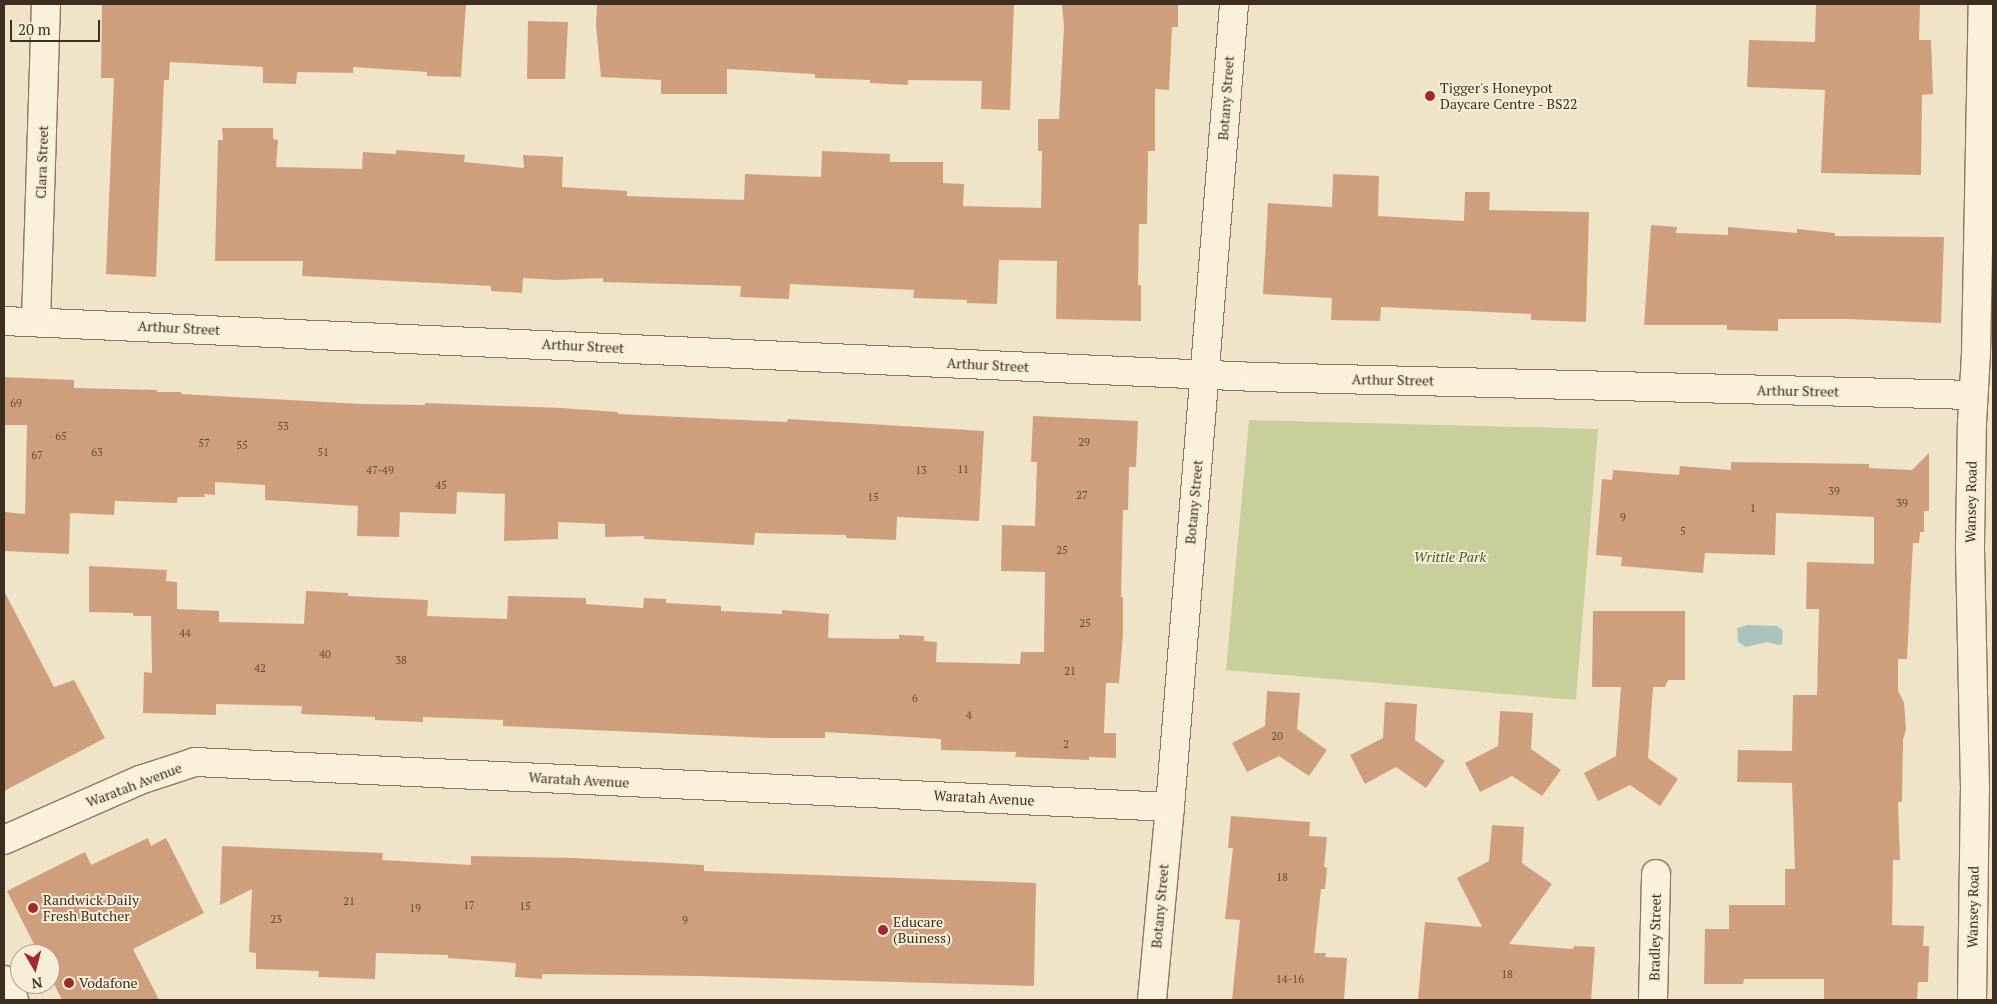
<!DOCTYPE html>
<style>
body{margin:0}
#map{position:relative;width:1997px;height:1004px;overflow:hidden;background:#f0e4c8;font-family:"PT Serif",serif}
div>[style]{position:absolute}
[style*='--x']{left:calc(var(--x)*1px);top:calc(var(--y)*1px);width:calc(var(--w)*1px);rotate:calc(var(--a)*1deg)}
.green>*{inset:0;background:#c9cf9b}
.water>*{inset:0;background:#a9c4bc}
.building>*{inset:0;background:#cf9f7d}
.roads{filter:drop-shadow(1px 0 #8d765c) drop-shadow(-1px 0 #8d765c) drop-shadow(0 1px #8d765c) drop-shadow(0 -1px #8d765c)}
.street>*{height:28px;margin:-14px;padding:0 14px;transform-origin:14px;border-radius:14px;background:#faf1dc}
.secondary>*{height:28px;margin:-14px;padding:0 14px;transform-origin:14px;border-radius:14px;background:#faf1dc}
.dots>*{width:14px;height:14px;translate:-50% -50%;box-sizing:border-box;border:2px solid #f7eed8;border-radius:50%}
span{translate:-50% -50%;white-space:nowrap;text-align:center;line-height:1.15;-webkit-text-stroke:4px #f7eed8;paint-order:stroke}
.number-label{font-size:11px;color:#624a37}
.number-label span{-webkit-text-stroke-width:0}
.poi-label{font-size:14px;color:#3d2e20}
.left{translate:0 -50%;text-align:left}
.street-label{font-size:14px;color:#3d2e20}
.park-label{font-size:14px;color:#4d5a26;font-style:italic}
.frame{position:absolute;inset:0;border:5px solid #3d2e20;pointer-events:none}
.north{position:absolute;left:10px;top:944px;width:50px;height:50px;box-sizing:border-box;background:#f7eed8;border:1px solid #ada18e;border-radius:50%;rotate:172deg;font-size:14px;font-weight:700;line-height:20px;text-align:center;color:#3d2e20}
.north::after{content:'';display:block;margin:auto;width:18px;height:22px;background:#9e2a2b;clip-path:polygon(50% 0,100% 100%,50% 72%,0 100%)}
.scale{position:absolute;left:10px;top:20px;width:90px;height:22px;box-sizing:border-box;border:2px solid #3d2e20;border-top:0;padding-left:6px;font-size:15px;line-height:18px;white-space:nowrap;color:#3d2e20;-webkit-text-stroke:4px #f7eed8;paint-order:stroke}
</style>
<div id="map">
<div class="green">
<i style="clip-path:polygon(1249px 420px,1598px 429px,1576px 700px,1226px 670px)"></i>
</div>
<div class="water">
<i style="clip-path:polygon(1748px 625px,1777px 626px,1783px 631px,1782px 644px,1778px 645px,1767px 642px,1746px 647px,1738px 642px,1737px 628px)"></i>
</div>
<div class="building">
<i style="clip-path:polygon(102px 4px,466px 4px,461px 77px,427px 76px,427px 72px,353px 67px,353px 73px,297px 72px,296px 84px,263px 83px,263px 67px,170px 62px,169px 80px,164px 80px,156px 277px,106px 274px,114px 78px,101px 78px)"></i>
<i style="clip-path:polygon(597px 4px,1014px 4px,1010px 110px,981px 109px,982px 81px,908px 80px,908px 85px,870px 83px,870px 80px,815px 78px,815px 74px,727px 69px,727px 94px,661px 94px,661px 80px,601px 77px,596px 25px)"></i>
<i style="clip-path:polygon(1062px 4px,1178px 4px,1178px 27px,1172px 27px,1169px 90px,1155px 89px,1155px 151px,1148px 151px,1147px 224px,1139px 224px,1138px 285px,1141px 285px,1141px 321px,1056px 319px,1057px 261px,999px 260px,997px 304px,967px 303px,967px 300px,913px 298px,914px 290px,790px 284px,789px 299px,740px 297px,741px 286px,603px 282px,603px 278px,558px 280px,523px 278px,522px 293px,491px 291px,491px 286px,302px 276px,303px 261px,215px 261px,218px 140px,223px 140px,222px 128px,273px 128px,273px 139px,278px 140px,276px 167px,362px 169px,363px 152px,396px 154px,396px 150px,465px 155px,464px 162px,524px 168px,523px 155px,563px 157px,562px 187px,627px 191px,627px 196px,681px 198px,744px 200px,745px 174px,821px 177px,822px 151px,890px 154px,890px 162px,943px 162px,943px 183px,964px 184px,963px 206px,1041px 208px,1042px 151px,1038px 151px,1038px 119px,1059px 119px,1064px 26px)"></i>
<i style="clip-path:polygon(1816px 4px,1920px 4px,1919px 40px,1931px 40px,1933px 94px,1922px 95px,1921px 175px,1821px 173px,1825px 90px,1747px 87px,1749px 40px,1815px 42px)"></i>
<i style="clip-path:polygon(528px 21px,568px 22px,565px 79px,527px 79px)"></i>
<i style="clip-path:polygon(1333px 174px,1379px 176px,1378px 216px,1464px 221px,1465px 192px,1490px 192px,1489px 210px,1589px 212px,1586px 322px,1531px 320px,1531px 314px,1381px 307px,1380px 321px,1331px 320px,1332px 298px,1263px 294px,1268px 203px,1332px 207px)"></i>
<i style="clip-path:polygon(1651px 225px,1677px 227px,1676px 233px,1728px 235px,1728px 227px,1797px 233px,1797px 229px,1835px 233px,1835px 236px,1944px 237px,1941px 323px,1847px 319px,1778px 319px,1778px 331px,1727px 330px,1727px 325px,1644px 325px)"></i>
<i style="clip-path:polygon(4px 377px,74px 380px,74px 388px,157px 390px,157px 392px,181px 392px,181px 394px,361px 404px,425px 405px,425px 403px,561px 408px,618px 412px,618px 414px,787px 422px,788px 419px,984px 431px,979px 521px,897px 517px,896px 540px,846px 538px,846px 535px,755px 533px,754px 545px,644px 539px,644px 536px,605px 537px,605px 524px,558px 522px,558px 539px,504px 541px,505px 494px,457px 492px,456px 514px,400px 512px,399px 537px,357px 536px,358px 506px,265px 500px,265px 485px,215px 482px,215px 495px,204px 494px,205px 497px,178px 497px,177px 503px,115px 501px,114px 515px,70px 513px,69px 554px,4px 551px,4px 512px,25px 514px,27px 425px,4px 425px)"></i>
<i style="clip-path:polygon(1033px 416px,1138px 421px,1136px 467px,1129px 467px,1128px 510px,1123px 510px,1121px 597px,1123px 597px,1123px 634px,1119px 683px,1106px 683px,1104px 733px,1116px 733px,1116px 758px,1089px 757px,1089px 760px,1015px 757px,1016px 752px,941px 750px,941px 739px,825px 732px,825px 738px,770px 738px,503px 726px,503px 720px,423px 717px,423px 722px,375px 720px,375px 717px,301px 714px,302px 706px,216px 704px,216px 715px,143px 713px,144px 672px,152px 673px,151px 616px,133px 616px,133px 613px,89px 612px,89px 566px,167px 570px,166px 581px,177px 582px,177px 609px,219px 611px,219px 622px,304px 624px,306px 591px,348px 593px,348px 596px,428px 600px,427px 616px,507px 619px,508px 596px,586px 598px,586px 604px,643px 608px,644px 598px,666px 599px,666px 603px,721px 606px,721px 611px,782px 614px,782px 610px,829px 614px,828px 638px,899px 639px,899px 635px,924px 636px,924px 641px,937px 642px,936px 662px,1020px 664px,1021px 652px,1044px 652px,1045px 572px,1001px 571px,1002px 525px,1035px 526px,1037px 462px,1031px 462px)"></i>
<i style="clip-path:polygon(1929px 453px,1929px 511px,1924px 511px,1924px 532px,1920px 532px,1919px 543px,1913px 543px,1907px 659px,1898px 659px,1898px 691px,1904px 702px,1906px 730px,1903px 739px,1902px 802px,1898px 802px,1900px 860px,1893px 860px,1892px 925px,1924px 926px,1923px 946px,1929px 946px,1928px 982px,1918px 982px,1917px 1000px,1824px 1000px,1824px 979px,1744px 979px,1743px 984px,1704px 984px,1705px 929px,1729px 929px,1729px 905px,1785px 905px,1785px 869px,1795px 869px,1792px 783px,1737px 782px,1738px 750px,1792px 751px,1793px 695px,1817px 695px,1819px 609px,1806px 609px,1807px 562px,1874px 564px,1874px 517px,1776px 513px,1775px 555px,1705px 553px,1703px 573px,1621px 566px,1622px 557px,1596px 555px,1602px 479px,1612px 480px,1613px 470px,1679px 475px,1680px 466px,1731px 470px,1731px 462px,1869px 464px,1869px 468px,1912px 470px)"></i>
<i style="clip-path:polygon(4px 591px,54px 687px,74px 680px,105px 738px,4px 791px)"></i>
<i style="clip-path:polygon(1593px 611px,1685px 611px,1685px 680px,1668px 680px,1665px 687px,1653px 687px,1648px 758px,1678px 779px,1660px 806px,1630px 785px,1598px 801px,1584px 773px,1616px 756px,1621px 687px,1592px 687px)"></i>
<i style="clip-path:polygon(1267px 691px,1300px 693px,1297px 729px,1327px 750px,1309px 776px,1279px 756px,1247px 772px,1232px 743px,1265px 726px)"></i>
<i style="clip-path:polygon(1385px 702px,1417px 704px,1415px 740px,1445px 761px,1426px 788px,1396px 767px,1365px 784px,1350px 755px,1383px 738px)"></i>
<i style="clip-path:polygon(1500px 711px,1533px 713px,1531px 749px,1561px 770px,1542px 796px,1512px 776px,1480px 792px,1465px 763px,1498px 746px)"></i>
<i style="clip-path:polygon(1231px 816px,1310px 822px,1309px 836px,1327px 837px,1324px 867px,1327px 868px,1325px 889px,1321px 889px,1314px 953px,1326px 953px,1325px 957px,1347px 958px,1344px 1000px,1232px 1000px,1240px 920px,1225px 919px,1233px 848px,1228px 848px)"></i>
<i style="clip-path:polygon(1492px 825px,1524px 827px,1522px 863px,1552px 884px,1509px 944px,1573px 949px,1574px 946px,1595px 947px,1591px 1000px,1418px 1000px,1425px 922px,1482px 927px,1457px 878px,1489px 861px)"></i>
<i style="clip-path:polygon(148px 838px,151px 846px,166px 838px,204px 913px,133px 949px,159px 1000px,62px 1000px,50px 976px,50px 954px,39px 954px,7px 891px,85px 852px,91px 865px)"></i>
<i style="clip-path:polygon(222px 846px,383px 853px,382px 860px,471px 865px,471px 856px,575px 858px,704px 865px,704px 871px,1036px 883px,1034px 986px,699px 976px,542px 974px,542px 979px,515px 977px,516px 963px,448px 958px,448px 955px,376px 953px,375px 979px,318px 977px,319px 971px,256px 969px,256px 953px,249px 952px,252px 889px,220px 905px)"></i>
</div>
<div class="roads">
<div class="street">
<i style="--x:4;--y:321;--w:1254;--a:2.56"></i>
<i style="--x:1257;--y:377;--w:716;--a:1.44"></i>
<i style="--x:36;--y:321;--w:317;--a:-88.2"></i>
<i style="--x:4;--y:840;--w:149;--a:-23.8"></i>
<i style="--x:140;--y:780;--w:58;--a:-18.1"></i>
<i style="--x:195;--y:762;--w:976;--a:2.64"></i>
<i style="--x:4;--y:980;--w:22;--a:63"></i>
<i style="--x:1653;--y:1000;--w:126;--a:-88.6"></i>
<i style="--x:1972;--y:1000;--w:212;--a:-89.2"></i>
<i style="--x:1975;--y:788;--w:243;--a:-91.2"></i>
<i style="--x:1970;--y:545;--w:122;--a:-89.1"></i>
<i style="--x:1972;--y:423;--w:69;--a:-86.7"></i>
<i style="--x:1976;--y:354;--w:350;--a:-88.9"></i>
</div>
<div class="secondary">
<i style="--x:1152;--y:1000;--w:194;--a:-84.7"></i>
<i style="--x:1170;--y:807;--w:806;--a:-85.44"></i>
</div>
</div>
<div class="dots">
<i style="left:1430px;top:96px;background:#9e2a2b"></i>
<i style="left:33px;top:908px;background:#9e2a2b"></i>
<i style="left:883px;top:930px;background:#9e2a2b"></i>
<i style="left:69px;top:983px;background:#9e2a2b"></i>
</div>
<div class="number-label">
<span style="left:16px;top:403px">69</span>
<span style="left:283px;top:426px">53</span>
<span style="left:61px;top:436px">65</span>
<span style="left:1084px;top:442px">29</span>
<span style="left:204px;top:443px">57</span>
<span style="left:242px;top:445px">55</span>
<span style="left:97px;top:452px">63</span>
<span style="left:323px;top:452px">51</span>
<span style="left:37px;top:455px">67</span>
<span style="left:963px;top:469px">11</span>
<span style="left:380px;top:470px">47-49</span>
<span style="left:921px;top:470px">13</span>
<span style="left:441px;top:485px">45</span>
<span style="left:1834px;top:491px">39</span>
<span style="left:1082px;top:495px">27</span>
<span style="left:873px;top:497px">15</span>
<span style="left:1902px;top:503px">39</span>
<span style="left:1753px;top:508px">1</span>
<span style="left:1623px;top:517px">9</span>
<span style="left:1683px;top:531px">5</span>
<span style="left:1062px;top:550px">25</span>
<span style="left:1085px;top:623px">25</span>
<span style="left:185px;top:633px">44</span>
<span style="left:325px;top:654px">40</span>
<span style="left:401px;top:660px">38</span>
<span style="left:260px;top:668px">42</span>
<span style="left:1070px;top:671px">21</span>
<span style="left:915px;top:698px">6</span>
<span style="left:969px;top:715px">4</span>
<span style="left:1277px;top:736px">20</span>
<span style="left:1066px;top:744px">2</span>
<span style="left:1282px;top:877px">18</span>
<span style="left:349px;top:901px">21</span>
<span style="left:469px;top:905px">17</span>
<span style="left:525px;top:906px">15</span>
<span style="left:415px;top:908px">19</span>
<span style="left:276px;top:919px">23</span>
<span style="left:685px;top:920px">9</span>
<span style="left:1507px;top:974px">18</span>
<span style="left:1290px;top:979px">14-16</span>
</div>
<div class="poi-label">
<span class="left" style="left:1440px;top:96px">Tigger's Honeypot<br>Daycare Centre - BS22</span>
<span class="left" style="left:43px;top:908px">Randwick Daily<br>Fresh Butcher</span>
<span class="left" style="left:893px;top:930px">Educare<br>(Buiness)</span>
<span class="left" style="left:79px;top:983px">Vodafone</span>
</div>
<div class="street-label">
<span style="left:1226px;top:98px;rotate:-86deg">Botany Street</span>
<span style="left:42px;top:162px;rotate:-88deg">Clara Street</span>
<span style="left:179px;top:328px;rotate:3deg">Arthur Street</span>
<span style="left:583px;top:346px;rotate:3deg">Arthur Street</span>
<span style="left:988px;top:365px;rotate:3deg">Arthur Street</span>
<span style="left:1393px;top:380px;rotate:1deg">Arthur Street</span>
<span style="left:1798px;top:391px;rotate:1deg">Arthur Street</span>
<span style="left:1194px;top:502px;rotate:-85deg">Botany Street</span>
<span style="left:1971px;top:502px;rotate:-89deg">Wansey Road</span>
<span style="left:579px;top:780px;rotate:3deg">Waratah Avenue</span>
<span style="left:134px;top:785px;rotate:-21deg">Waratah Avenue</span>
<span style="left:984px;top:798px;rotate:3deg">Waratah Avenue</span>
<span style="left:1160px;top:906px;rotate:-85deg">Botany Street</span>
<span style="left:1973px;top:907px;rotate:-89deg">Wansey Road</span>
<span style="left:1655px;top:937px;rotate:-89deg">Bradley Street</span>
</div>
<div class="park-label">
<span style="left:1450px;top:557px">Writtle Park</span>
</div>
<div class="frame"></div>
<div class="north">N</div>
<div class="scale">20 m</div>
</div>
